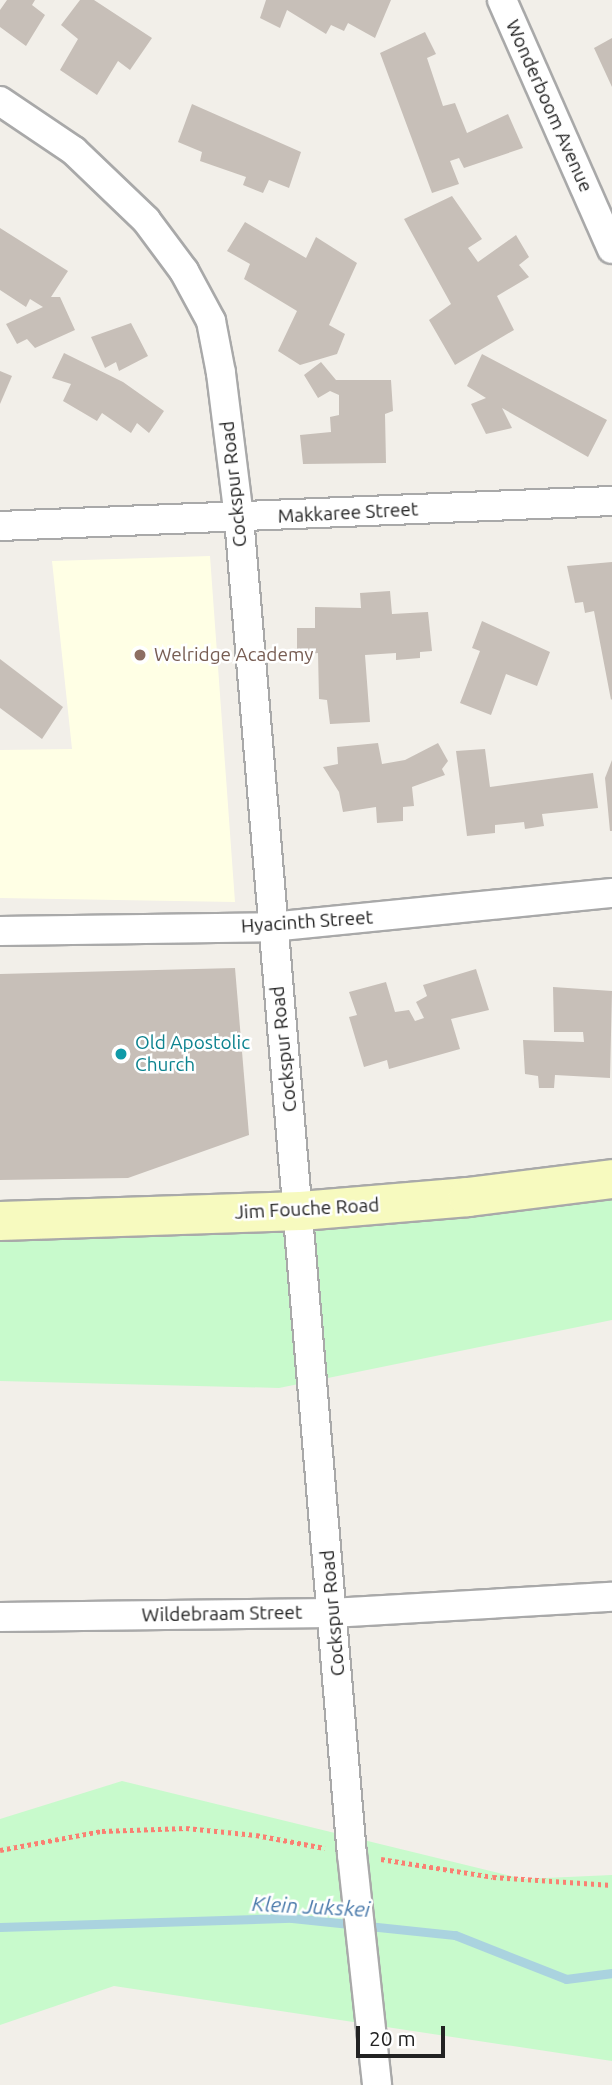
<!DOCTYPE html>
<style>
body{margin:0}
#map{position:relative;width:612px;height:2085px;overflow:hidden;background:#f2efe9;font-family:Ubuntu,sans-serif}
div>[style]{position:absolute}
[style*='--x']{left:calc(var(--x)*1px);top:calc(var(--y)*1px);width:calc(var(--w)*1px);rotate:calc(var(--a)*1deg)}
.education>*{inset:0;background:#ffffe5}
.park>*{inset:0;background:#c8facc}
.stream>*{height:9px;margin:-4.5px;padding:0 4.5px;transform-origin:4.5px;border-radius:4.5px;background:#aad3df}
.building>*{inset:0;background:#c7bfb8}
.path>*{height:4.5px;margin-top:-2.25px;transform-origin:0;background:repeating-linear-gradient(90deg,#fa8072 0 3.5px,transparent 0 7px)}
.roads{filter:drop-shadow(2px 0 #a9a9a9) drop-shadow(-2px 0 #a9a9a9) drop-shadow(0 2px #a9a9a9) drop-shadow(0 -2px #a9a9a9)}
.street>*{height:28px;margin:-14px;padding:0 14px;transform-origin:14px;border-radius:14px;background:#fff}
.secondary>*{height:38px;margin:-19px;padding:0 19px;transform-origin:19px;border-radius:19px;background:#f7fabf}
.dots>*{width:19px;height:19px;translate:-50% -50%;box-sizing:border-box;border:4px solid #fff;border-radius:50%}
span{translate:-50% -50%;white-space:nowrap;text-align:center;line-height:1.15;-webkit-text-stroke:5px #fff;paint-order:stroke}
.street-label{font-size:19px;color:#222}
.education-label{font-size:19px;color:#785e54}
.left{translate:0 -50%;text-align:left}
.culture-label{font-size:19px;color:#0d838f}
.water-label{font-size:21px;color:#4a7aab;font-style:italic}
.scale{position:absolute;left:356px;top:2026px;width:89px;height:32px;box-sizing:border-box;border:4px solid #222;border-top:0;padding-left:9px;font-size:21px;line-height:24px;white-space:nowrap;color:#222;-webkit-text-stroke:5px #fff;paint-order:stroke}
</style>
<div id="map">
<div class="education">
<i style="clip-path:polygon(210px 556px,235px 902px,0 898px,0 750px,72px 749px,52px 561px)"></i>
</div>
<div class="park">
<i style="clip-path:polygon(612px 1182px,612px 1320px,279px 1388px,0 1381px,0 1225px)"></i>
<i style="clip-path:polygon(122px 1781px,523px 1879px,612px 1875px,612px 2061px,114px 1986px,0 2025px,0 1819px)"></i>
</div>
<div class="stream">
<i style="--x:0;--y:1927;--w:292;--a:-1.8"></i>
<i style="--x:292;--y:1918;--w:164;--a:6"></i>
<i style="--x:455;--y:1935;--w:119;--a:21.6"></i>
<i style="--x:566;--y:1979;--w:46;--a:-7.4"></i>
</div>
<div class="building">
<i style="clip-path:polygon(7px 0,35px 0,32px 5px,45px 15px,26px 46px,0 27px,0 10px)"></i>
<i style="clip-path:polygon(80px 0,94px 0,152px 38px,130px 70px,118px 61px,97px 95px,60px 70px,78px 39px,61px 25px)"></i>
<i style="clip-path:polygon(266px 0,391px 0,375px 38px,348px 23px,344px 31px,331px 25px,326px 34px,287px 10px,280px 28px,260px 18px)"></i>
<i style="clip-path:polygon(425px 32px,436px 54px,427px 58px,443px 106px,455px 103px,467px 133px,508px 114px,523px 148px,464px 168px,459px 158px,450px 161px,459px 184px,432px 193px,380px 53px)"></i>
<i style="clip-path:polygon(612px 38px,612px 87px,594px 48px)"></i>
<i style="clip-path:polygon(192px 104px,301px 152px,289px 188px,269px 180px,263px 193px,243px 185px,246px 177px,200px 161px,202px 152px,178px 142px)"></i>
<i style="clip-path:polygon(452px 196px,482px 239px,468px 248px,478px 262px,516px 235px,529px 257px,519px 265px,529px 277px,497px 296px,514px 330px,455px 365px,429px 320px,451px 304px,404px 219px)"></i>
<i style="clip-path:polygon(245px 222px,306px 258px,316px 237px,357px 263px,329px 325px,345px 334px,337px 354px,300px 365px,278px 351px,297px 311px,244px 279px,250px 264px,227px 251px)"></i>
<i style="clip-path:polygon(0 228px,68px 271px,51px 297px,60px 297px,75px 330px,35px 348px,27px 339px,17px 344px,6px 324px,43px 307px,30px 299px,26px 307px,0 290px)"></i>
<i style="clip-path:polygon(131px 323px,148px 356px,119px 371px,116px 362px,105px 368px,91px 337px)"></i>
<i style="clip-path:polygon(64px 353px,123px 382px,164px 411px,149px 433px,137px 423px,131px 433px,102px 413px,97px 421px,63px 401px,71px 384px,52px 378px)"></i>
<i style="clip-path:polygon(482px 354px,607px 420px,588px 457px,502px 408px,512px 428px,486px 434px,471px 404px,486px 398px,467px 386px)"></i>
<i style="clip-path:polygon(321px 362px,336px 380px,391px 380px,393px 411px,385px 414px,386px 463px,303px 464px,300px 435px,331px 432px,330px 417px,339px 415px,339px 395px,330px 391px,318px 398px,304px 375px)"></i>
<i style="clip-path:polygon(0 371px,12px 376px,0 404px)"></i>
<i style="clip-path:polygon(612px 562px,612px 699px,611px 700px,594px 611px,585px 613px,583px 602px,575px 603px,567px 566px)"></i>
<i style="clip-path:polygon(390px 591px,392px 614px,428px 612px,432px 651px,420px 652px,420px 658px,396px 660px,396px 653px,365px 655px,370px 722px,330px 724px,327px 700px,319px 699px,318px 653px,297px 655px,297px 628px,315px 628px,315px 607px,361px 608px,360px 593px)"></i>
<i style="clip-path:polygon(482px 621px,550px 652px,537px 686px,506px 674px,491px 715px,460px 703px,480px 651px,472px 648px)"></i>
<i style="clip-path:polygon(0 659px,63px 707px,42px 739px,0 708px)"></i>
<i style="clip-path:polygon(378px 743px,382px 764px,405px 760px,438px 743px,448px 761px,442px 769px,445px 775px,412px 787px,414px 806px,403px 807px,403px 821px,377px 823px,376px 807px,343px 812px,339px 792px,323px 767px,338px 764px,337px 747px)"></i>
<i style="clip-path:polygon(485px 749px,490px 787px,593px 773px,598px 808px,542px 814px,544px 826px,525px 829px,524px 822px,495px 825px,495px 833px,467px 836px,456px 751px)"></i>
<i style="clip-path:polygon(612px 760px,612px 831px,610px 831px,605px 778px)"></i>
<i style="clip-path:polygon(235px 968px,249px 1135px,128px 1178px,0 1180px,0 974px)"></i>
<i style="clip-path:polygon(476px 969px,489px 1010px,451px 1019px,460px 1049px,389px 1069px,387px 1060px,364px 1067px,349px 1017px,357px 1015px,349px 992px,386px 982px,395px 1012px,409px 1010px,415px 1021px,424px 1018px,416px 1002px,427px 996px,423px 985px)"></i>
<i style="clip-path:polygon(553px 987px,612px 991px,610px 1078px,555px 1075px,554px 1088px,539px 1088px,538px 1076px,525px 1074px,523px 1040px,584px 1042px,583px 1032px,554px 1032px)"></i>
</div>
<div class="path">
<i style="--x:0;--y:1850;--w:104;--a:-10.6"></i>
<i style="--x:102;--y:1831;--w:84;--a:-2"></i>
<i style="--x:186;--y:1828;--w:70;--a:5.7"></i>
<i style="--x:256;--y:1835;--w:70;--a:10.7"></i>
<i style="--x:381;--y:1859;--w:113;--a:9.1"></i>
<i style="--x:493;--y:1877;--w:119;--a:3.8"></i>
</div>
<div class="roads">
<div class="street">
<i style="--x:502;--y:0;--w:272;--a:66.2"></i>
<i style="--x:0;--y:101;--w:89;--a:34"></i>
<i style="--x:74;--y:151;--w:100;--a:43.8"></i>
<i style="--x:146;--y:220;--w:64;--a:53.3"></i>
<i style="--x:184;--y:271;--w:57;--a:61.6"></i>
<i style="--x:211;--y:321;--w:53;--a:79.1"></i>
<i style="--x:221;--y:373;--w:146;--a:82.9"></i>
<i style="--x:239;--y:518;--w:1341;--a:85.17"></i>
<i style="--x:352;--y:1854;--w:232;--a:83.8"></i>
<i style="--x:0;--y:526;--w:613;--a:-2.34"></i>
<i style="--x:0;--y:931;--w:271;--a:-0.8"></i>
<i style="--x:271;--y:927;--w:343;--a:-5.7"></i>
<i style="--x:0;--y:1617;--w:331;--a:-0.7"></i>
<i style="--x:331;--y:1613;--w:281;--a:-3.3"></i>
</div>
<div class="secondary">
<i style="--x:0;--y:1221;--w:301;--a:-1.9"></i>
<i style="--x:301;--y:1211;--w:168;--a:-4.8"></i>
<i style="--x:468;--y:1197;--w:145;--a:-7.1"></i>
</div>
</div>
<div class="dots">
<i style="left:140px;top:655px;background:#8d6e63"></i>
<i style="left:121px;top:1054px;background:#0f9aa8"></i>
</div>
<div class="street-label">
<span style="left:549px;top:106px;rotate:66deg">Wonderboom Avenue</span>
<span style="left:234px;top:484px;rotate:-96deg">Cockspur Road</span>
<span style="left:348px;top:513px;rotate:-3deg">Makkaree Street</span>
<span style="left:307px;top:922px;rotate:-4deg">Hyacinth Street</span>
<span style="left:284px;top:1049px;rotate:-96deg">Cockspur Road</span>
<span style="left:307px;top:1209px;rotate:-3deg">Jim Fouche Road</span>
<span style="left:333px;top:1613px;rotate:-95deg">Cockspur Road</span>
<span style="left:222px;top:1614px;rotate:-1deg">Wildebraam Street</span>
</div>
<div class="education-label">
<span class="left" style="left:154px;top:655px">Welridge Academy</span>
</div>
<div class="culture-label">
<span class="left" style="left:135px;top:1054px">Old Apostolic<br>Church</span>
</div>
<div class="water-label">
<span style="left:311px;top:1906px;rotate:3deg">Klein Jukskei</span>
</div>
<div class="scale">20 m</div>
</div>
